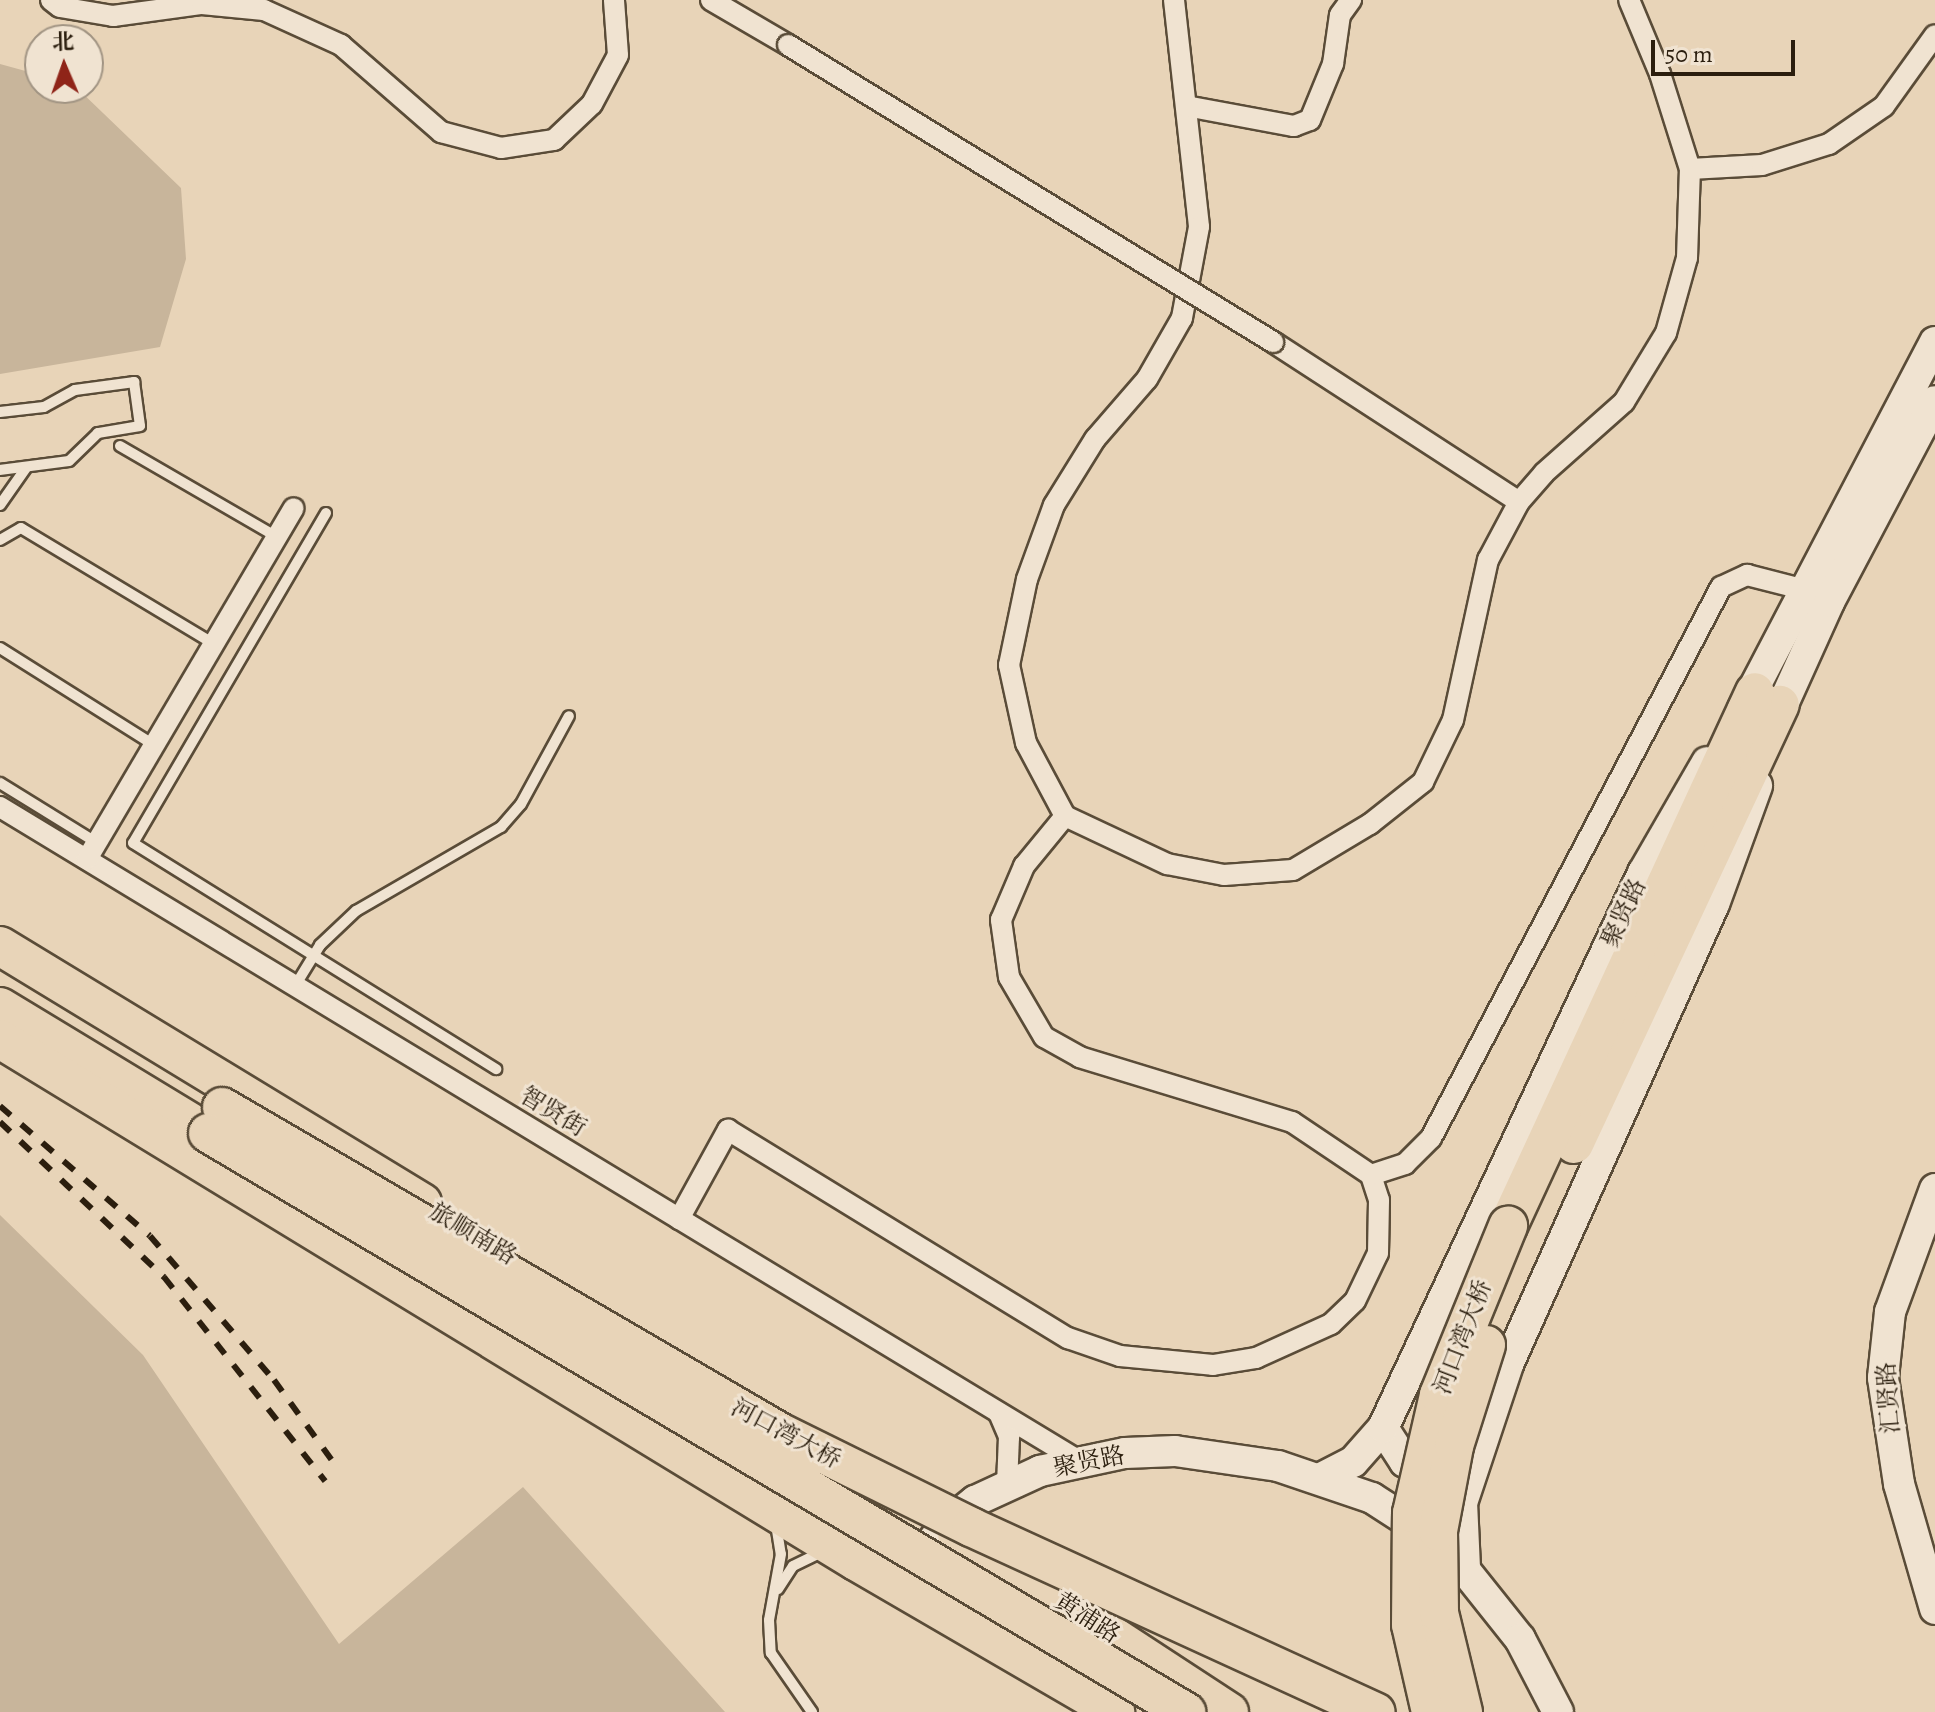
<!DOCTYPE html>
<meta charset="utf-8">
<style>
body{margin:0}
#map{position:relative;width:1935px;height:1712px;overflow:hidden;background:#e8d4b8;font-family:Alegreya,"Noto Serif SC",serif}
div>[style]{position:absolute}
[style*='--x']{left:calc(var(--x)*1px);top:calc(var(--y)*1px);width:calc(var(--w)*1px);rotate:calc(var(--a)*1deg)}
.green>*{inset:0;background:#c8b59b}
.roads{filter:drop-shadow(2px 0 #5a4c38) drop-shadow(-2px 0 #5a4c38) drop-shadow(0 2px #5a4c38) drop-shadow(0 -2px #5a4c38)}
.lane>*{height:10px;margin:-5px;padding:0 5px;transform-origin:5px;border-radius:5px;background:#f0e3d1}
.street>*{height:20px;margin:-10px;padding:0 10px;transform-origin:10px;border-radius:10px;background:#f0e3d1}
.secondary>*{height:30px;margin:-15px;padding:0 15px;transform-origin:15px;border-radius:15px;background:#f0e3d1}
.highway>*{height:38px;margin:-19px;padding:0 19px;transform-origin:19px;border-radius:19px;background:#e8d4b8}
.rail>*{height:6px;margin-top:-3px;transform-origin:0;background:repeating-linear-gradient(90deg,#2b1e0e 0 14px,transparent 0 28px)}
.bridges{filter:drop-shadow(2px 0 #5a4c38) drop-shadow(-2px 0 #5a4c38) drop-shadow(0 2px #5a4c38) drop-shadow(0 -2px #5a4c38)}
.street-bridge>*{height:20px;margin:-10px;padding:0 10px;transform-origin:10px;border-radius:10px;background:#f0e3d1}
.highway-bridge>*{height:38px;margin:-19px;padding:0 19px;transform-origin:19px;border-radius:19px;background:#e8d4b8}
span{translate:-50% -50%;white-space:nowrap;text-align:center;line-height:1.15;-webkit-text-stroke:6px #f0e3d1;paint-order:stroke}
.street-label{font-size:24px;color:#2b1e0e}
.north{position:absolute;left:24px;top:24px;width:80px;height:80px;box-sizing:border-box;background:#f0e3d1;border:2px solid #a19483;border-radius:50%;rotate:358deg;font-size:22px;font-weight:700;line-height:32px;text-align:center;color:#2b1e0e}
.north::after{content:'';display:block;margin:auto;width:28px;height:36px;background:#8f2418;clip-path:polygon(50% 0,100% 100%,50% 72%,0 100%)}
.scale{position:absolute;left:1651px;top:40px;width:144px;height:36px;box-sizing:border-box;border:4px solid #2b1e0e;border-top:0;padding-left:10px;font-size:24px;line-height:28px;white-space:nowrap;color:#2b1e0e;-webkit-text-stroke:6px #f0e3d1;paint-order:stroke}
</style>
<div id="map">
<div class="green">
<i style="clip-path:polygon(0 64px,40px 75px,40px 88px,77px 88px,181px 188px,186px 259px,160px 347px,0 374px)"></i>
<i style="clip-path:polygon(0 1215px,143px 1355px,339px 1644px,523px 1487px,725px 1712px,0 1712px)"></i>
</div>
<div class="roads">
<div class="lane">
<i style="--x:0;--y:412;--w:44;--a:-6.5"></i>
<i style="--x:44;--y:407;--w:35;--a:-29"></i>
<i style="--x:75;--y:390;--w:60;--a:-7.7"></i>
<i style="--x:134;--y:382;--w:44;--a:82.2"></i>
<i style="--x:140;--y:426;--w:43;--a:170.5"></i>
<i style="--x:98;--y:433;--w:40;--a:136"></i>
<i style="--x:69;--y:461;--w:70;--a:172.6"></i>
<i style="--x:120;--y:446;--w:181;--a:30.1"></i>
<i style="--x:0;--y:505;--w:45;--a:-54.9"></i>
<i style="--x:326;--y:513;--w:382;--a:120.3"></i>
<i style="--x:133;--y:843;--w:428;--a:31.9"></i>
<i style="--x:0;--y:540;--w:24;--a:-30"></i>
<i style="--x:21;--y:528;--w:225;--a:31"></i>
<i style="--x:0;--y:648;--w:182;--a:32.2"></i>
<i style="--x:0;--y:783;--w:114;--a:31.7"></i>
<i style="--x:295;--y:986;--w:48;--a:-58.6"></i>
<i style="--x:320;--y:945;--w:50;--a:-43.4"></i>
<i style="--x:356;--y:911;--w:168;--a:-30.1"></i>
<i style="--x:501;--y:827;--w:30;--a:-49"></i>
<i style="--x:521;--y:804;--w:100;--a:-61.4"></i>
<i style="--x:776;--y:1524;--w:30;--a:81"></i>
<i style="--x:781;--y:1554;--w:67;--a:100.3"></i>
<i style="--x:769;--y:1620;--w:33;--a:87"></i>
<i style="--x:771;--y:1653;--w:72;--a:55.2"></i>
<i style="--x:778;--y:1589;--w:27;--a:-57"></i>
<i style="--x:793;--y:1566;--w:32;--a:-26"></i>
</div>
<div class="street">
<i style="--x:51;--y:0;--w:11;--a:38"></i>
<i style="--x:60;--y:7;--w:54;--a:9.6"></i>
<i style="--x:113;--y:16;--w:90;--a:-7.7"></i>
<i style="--x:202;--y:4;--w:62;--a:5.5"></i>
<i style="--x:264;--y:10;--w:85;--a:24.4"></i>
<i style="--x:341;--y:45;--w:133;--a:41"></i>
<i style="--x:441;--y:132;--w:62;--a:14.9"></i>
<i style="--x:501;--y:148;--w:54;--a:-8.6"></i>
<i style="--x:554;--y:140;--w:52;--a:-43.5"></i>
<i style="--x:592;--y:104;--w:55;--a:-62"></i>
<i style="--x:618;--y:55;--w:55;--a:-94.2"></i>
<i style="--x:711;--y:0;--w:89;--a:30.3"></i>
<i style="--x:1174;--y:0;--w:228;--a:83.7"></i>
<i style="--x:1199;--y:227;--w:93;--a:100.6"></i>
<i style="--x:1182;--y:318;--w:70;--a:119.8"></i>
<i style="--x:1147;--y:379;--w:79;--a:130.9"></i>
<i style="--x:1095;--y:439;--w:78;--a:121.8"></i>
<i style="--x:1054;--y:505;--w:79;--a:110"></i>
<i style="--x:1027;--y:579;--w:88;--a:101.8"></i>
<i style="--x:1009;--y:665;--w:80;--a:77.7"></i>
<i style="--x:1026;--y:743;--w:83;--a:61.9"></i>
<i style="--x:1065;--y:816;--w:113;--a:25.2"></i>
<i style="--x:1167;--y:864;--w:58;--a:10.9"></i>
<i style="--x:1224;--y:875;--w:69;--a:-4.1"></i>
<i style="--x:1293;--y:870;--w:90;--a:-30.9"></i>
<i style="--x:1370;--y:824;--w:68;--a:-38.4"></i>
<i style="--x:1423;--y:782;--w:69;--a:-64.2"></i>
<i style="--x:1453;--y:720;--w:164;--a:-77.7"></i>
<i style="--x:1488;--y:560;--w:66;--a:-61.9"></i>
<i style="--x:1519;--y:502;--w:38;--a:-49"></i>
<i style="--x:1544;--y:473;--w:107;--a:-41.6"></i>
<i style="--x:1624;--y:402;--w:81;--a:-58.7"></i>
<i style="--x:1666;--y:333;--w:78;--a:-74.4"></i>
<i style="--x:1687;--y:258;--w:89;--a:-88.1"></i>
<i style="--x:1690;--y:169;--w:100;--a:-107.5"></i>
<i style="--x:1660;--y:74;--w:80;--a:-112.7"></i>
<i style="--x:1186;--y:106;--w:110;--a:10.5"></i>
<i style="--x:1294;--y:126;--w:17;--a:-21"></i>
<i style="--x:1310;--y:120;--w:61;--a:-67.7"></i>
<i style="--x:1333;--y:64;--w:49;--a:-81.9"></i>
<i style="--x:1340;--y:15;--w:19;--a:-54"></i>
<i style="--x:1690;--y:169;--w:72;--a:-3.2"></i>
<i style="--x:1762;--y:165;--w:70;--a:-17.4"></i>
<i style="--x:1829;--y:144;--w:67;--a:-34.6"></i>
<i style="--x:1884;--y:106;--w:87;--a:-54.3"></i>
<i style="--x:1273;--y:342;--w:293;--a:33"></i>
<i style="--x:0;--y:807;--w:1262;--a:31.22"></i>
<i style="--x:87;--y:859;--w:407;--a:-59.5"></i>
<i style="--x:1371;--y:1175;--w:36;--a:-18"></i>
<i style="--x:1405;--y:1164;--w:37;--a:-45"></i>
<i style="--x:1431;--y:1138;--w:623;--a:-62.24"></i>
<i style="--x:1721;--y:587;--w:29;--a:-25"></i>
<i style="--x:1747;--y:575;--w:61;--a:14.3"></i>
<i style="--x:679;--y:1219;--w:102;--a:-61.2"></i>
<i style="--x:728;--y:1130;--w:399;--a:31.5"></i>
<i style="--x:1068;--y:1338;--w:55;--a:19.1"></i>
<i style="--x:1120;--y:1356;--w:93;--a:5.5"></i>
<i style="--x:1213;--y:1365;--w:44;--a:-9.2"></i>
<i style="--x:1256;--y:1358;--w:82;--a:-24.4"></i>
<i style="--x:1331;--y:1324;--w:33;--a:-44"></i>
<i style="--x:1355;--y:1301;--w:53;--a:-64.4"></i>
<i style="--x:1378;--y:1253;--w:53;--a:-88.9"></i>
<i style="--x:1379;--y:1200;--w:26;--a:-108"></i>
<i style="--x:1371;--y:1175;--w:95;--a:-146.1"></i>
<i style="--x:1292;--y:1122;--w:222;--a:-163"></i>
<i style="--x:1080;--y:1057;--w:41;--a:-150.9"></i>
<i style="--x:1044;--y:1037;--w:69;--a:-120.3"></i>
<i style="--x:1009;--y:977;--w:58;--a:-98"></i>
<i style="--x:1001;--y:920;--w:59;--a:-66.9"></i>
<i style="--x:1024;--y:866;--w:65;--a:-50.6"></i>
<i style="--x:999;--y:1413;--w:26;--a:67"></i>
<i style="--x:1009;--y:1437;--w:47;--a:92.4"></i>
</div>
<div class="secondary">
<i style="--x:1743;--y:709;--w:414;--a:-62.4"></i>
<i style="--x:1774;--y:724;--w:134;--a:-65.7"></i>
<i style="--x:1829;--y:602;--w:227;--a:-62.2"></i>
<i style="--x:1935;--y:1189;--w:131;--a:110.1"></i>
<i style="--x:1890;--y:1312;--w:66;--a:96.1"></i>
<i style="--x:1883;--y:1378;--w:107;--a:81.4"></i>
<i style="--x:1899;--y:1484;--w:130;--a:73.9"></i>
<i style="--x:1383;--y:1428;--w:40;--a:57.1"></i>
<i style="--x:1405;--y:1462;--w:37;--a:24"></i>
<i style="--x:1321;--y:1478;--w:36;--a:-27"></i>
<i style="--x:1353;--y:1462;--w:45;--a:-48.6"></i>
<i style="--x:1383;--y:1428;--w:613;--a:-64.9"></i>
<i style="--x:1643;--y:873;--w:128;--a:-60"></i>
<i style="--x:1465;--y:1568;--w:65;--a:-92.6"></i>
<i style="--x:1462;--y:1503;--w:149;--a:-71.6"></i>
<i style="--x:1509;--y:1362;--w:502;--a:-65.89"></i>
<i style="--x:1714;--y:904;--w:126;--a:-70"></i>
<i style="--x:908;--y:1574;--w:60;--a:-53.1"></i>
<i style="--x:944;--y:1526;--w:40;--a:-39"></i>
<i style="--x:975;--y:1501;--w:72;--a:-24.8"></i>
<i style="--x:1040;--y:1471;--w:87;--a:-12"></i>
<i style="--x:1125;--y:1453;--w:50;--a:-2.3"></i>
<i style="--x:1175;--y:1451;--w:104;--a:8.3"></i>
<i style="--x:1278;--y:1466;--w:99;--a:18.8"></i>
<i style="--x:1372;--y:1498;--w:87;--a:32.8"></i>
<i style="--x:1445;--y:1545;--w:120;--a:51.4"></i>
<i style="--x:1520;--y:1639;--w:82;--a:62.5"></i>
</div>
<div class="highway">
<i style="--x:0;--y:946;--w:494;--a:31.3"></i>
<i style="--x:0;--y:1007;--w:243;--a:31.2"></i>
<i style="--x:0;--y:1039;--w:1003;--a:31.38"></i>
<i style="--x:856;--y:1561;--w:300;--a:30.2"></i>
<i style="--x:1574;--y:1144;--w:485;--a:-64.9"></i>
<i style="--x:1508;--y:1226;--w:588;--a:-65.18"></i>
<i style="--x:957;--y:1534;--w:325;--a:33.2"></i>
</div>
</div>
<div class="rail">
<i style="--x:0;--y:1106;--w:198;--a:40.9"></i>
<i style="--x:150;--y:1236;--w:190;--a:49.3"></i>
<i style="--x:274;--y:1380;--w:111;--a:54.2"></i>
<i style="--x:0;--y:1122;--w:226;--a:43.4"></i>
<i style="--x:164;--y:1277;--w:260;--a:51.7"></i>
</div>
<div class="bridges">
<div class="street-bridge">
<i style="--x:788;--y:45;--w:569;--a:31.48"></i>
</div>
<div class="highway-bridge">
<i style="--x:222;--y:1107;--w:647;--a:30.25"></i>
<i style="--x:781;--y:1433;--w:212;--a:26.3"></i>
<i style="--x:971;--y:1527;--w:445;--a:24.6"></i>
<i style="--x:208;--y:1133;--w:1137;--a:30.63"></i>
<i style="--x:1431;--y:1712;--w:89;--a:-102.9"></i>
<i style="--x:1411;--y:1625;--w:112;--a:-89.5"></i>
<i style="--x:1412;--y:1513;--w:121;--a:-77.1"></i>
<i style="--x:1439;--y:1395;--w:183;--a:-67.8"></i>
<i style="--x:1463;--y:1712;--w:102;--a:-103.6"></i>
<i style="--x:1439;--y:1613;--w:82;--a:-90.7"></i>
<i style="--x:1438;--y:1531;--w:86;--a:-79.3"></i>
<i style="--x:1454;--y:1446;--w:106;--a:-72.4"></i>
</div>
</div>
<div class="street-label">
<span style="left:1624px;top:913px;rotate:-65deg">聚贤路</span>
<span style="left:553px;top:1112px;rotate:31deg">智贤街</span>
<span style="left:473px;top:1234px;rotate:31deg">旅顺南路</span>
<span style="left:1463px;top:1337px;rotate:-69deg">河口湾大桥</span>
<span style="left:1889px;top:1398px;rotate:-94deg">汇贤路</span>
<span style="left:786px;top:1434px;rotate:28deg">河口湾大桥</span>
<span style="left:1089px;top:1462px;rotate:-11deg">聚贤路</span>
<span style="left:1087px;top:1618px;rotate:33deg">黄浦路</span>
</div>
<div class="north">北</div>
<div class="scale">50 m</div>
</div>
